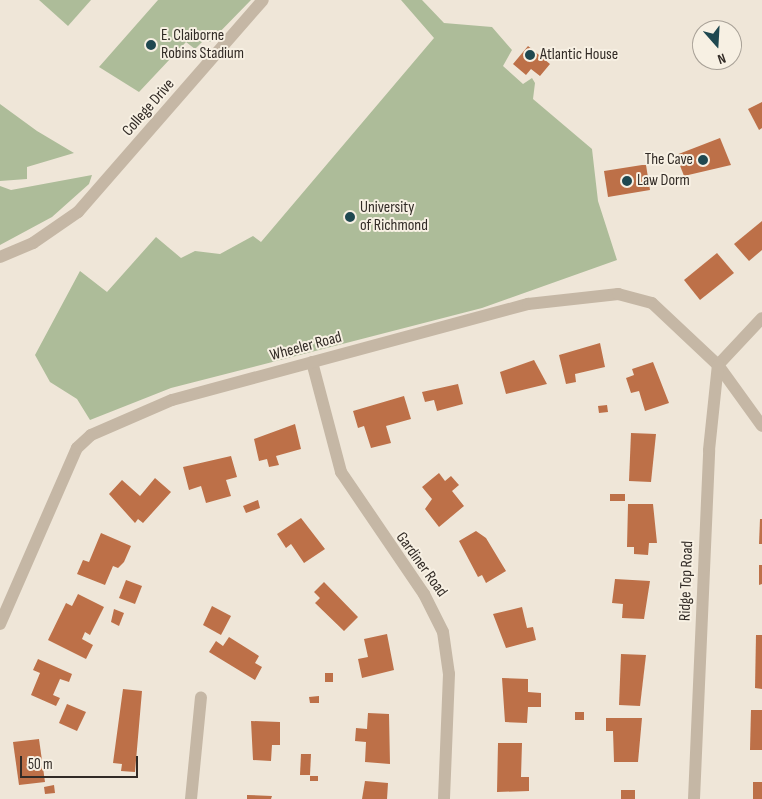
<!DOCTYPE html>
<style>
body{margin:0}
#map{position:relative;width:762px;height:799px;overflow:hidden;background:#efe6d8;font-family:"Sofia Sans Condensed",sans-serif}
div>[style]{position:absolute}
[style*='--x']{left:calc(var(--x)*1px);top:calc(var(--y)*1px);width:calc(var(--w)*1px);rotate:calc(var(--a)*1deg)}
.green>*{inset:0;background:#adbc99}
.building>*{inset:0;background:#bd7048}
.minor>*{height:12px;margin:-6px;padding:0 6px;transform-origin:6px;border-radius:6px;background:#c5b7a5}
.dots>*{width:14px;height:14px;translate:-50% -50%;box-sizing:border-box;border:2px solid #f7f0e3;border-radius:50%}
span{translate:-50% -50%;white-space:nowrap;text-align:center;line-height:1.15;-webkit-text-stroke:4px #f7f0e3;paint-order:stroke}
.poi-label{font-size:16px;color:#322b26}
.left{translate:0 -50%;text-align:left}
.right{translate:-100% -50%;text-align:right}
.street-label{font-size:16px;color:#322b26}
.north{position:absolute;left:692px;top:20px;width:50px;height:50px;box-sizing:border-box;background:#f7f0e3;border:1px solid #a8a197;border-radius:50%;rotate:161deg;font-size:14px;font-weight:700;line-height:20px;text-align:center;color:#322b26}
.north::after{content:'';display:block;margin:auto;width:18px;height:22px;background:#1f4850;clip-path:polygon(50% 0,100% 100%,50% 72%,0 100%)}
.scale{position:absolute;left:20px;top:756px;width:118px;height:22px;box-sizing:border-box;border:2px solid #322b26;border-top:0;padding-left:6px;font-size:15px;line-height:18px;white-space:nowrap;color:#322b26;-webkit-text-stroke:4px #f7f0e3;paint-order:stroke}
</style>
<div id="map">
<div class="green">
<i style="clip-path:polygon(39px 0,91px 0,68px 26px)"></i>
<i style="clip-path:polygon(158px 0,251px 0,210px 42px,206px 38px,195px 49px,186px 42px,139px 92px,99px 67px)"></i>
<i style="clip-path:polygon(401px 0,422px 0,444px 23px,492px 27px,512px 50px,503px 66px,523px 84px,532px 78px,535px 83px,533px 99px,592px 149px,598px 201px,617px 260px,482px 308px,171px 388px,90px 420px,77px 399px,50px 382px,35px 355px,80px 271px,107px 292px,156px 237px,181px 258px,195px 251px,220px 254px,253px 236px,261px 242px,434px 38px)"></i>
<i style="clip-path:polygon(0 104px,37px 131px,74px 153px,27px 167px,27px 179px,0 181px)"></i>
<i style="clip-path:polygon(92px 175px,89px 184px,52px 217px,0 245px,0 186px,11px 190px)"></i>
</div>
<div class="building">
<i style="clip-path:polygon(528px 46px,550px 64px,540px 76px,531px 69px,526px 75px,513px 64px)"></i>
<i style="clip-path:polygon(762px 102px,762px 128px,759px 130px,748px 109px)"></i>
<i style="clip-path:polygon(720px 138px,731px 165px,684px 176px,676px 155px)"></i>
<i style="clip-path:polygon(642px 165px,646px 165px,650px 190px,608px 197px,604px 171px)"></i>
<i style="clip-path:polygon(762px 221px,762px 250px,749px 261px,734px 244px)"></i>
<i style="clip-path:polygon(717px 253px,734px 273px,700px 300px,684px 280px)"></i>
<i style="clip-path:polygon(600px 343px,605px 367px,575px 374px,576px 382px,566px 384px,559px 355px)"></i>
<i style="clip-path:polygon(534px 360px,547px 384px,506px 394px,500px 372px)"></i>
<i style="clip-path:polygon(653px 362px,669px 403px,645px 411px,639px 391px,631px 393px,626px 378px,634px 375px,632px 369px)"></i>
<i style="clip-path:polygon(458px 384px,463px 404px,437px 411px,434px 400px,425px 402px,422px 392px)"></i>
<i style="clip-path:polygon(404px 396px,411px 419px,386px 426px,391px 443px,371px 448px,364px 426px,358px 428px,353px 411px)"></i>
<i style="clip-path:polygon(607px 405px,608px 412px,599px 413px,598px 406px)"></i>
<i style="clip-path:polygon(295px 424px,301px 449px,276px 456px,279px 465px,269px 467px,267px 459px,259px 461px,254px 439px)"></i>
<i style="clip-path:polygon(631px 433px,656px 434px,651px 482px,629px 481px)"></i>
<i style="clip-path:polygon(231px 456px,237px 477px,226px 480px,231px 496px,206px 503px,201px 486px,189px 490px,183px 467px)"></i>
<i style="clip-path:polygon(439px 473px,445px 481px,451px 476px,459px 485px,452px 491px,464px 506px,439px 527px,425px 509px,432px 499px,422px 487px)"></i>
<i style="clip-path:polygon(155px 478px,171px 492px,143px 523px,138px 519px,135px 523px,109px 494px,122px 480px,140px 496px)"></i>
<i style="clip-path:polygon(610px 494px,625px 494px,625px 501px,610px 501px)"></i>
<i style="clip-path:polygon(258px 500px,260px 508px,246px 513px,243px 506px)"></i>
<i style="clip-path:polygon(628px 504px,653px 504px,657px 543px,649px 543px,648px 555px,634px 554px,634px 547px,627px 547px)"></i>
<i style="clip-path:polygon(301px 518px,325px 549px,304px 563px,291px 544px,286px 548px,277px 534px)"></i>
<i style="clip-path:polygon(760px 519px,762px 519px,762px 544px,759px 544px)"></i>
<i style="clip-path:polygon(476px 531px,486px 538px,506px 571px,486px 583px,482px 575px,478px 577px,459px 541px)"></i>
<i style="clip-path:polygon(101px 533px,131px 546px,124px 562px,118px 568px,113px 566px,105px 585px,77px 574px,83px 560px,89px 562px)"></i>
<i style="clip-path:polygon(759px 565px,762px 565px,762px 584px,759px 585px)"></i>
<i style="clip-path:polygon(615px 579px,650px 581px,644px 619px,622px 618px,623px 604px,612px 603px)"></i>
<i style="clip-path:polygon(126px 580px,142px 586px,135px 604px,119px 598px)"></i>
<i style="clip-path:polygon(324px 582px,358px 617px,344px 631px,315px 603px,320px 598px,314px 592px)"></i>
<i style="clip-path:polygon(78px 594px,104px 607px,90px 635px,85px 632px,82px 639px,93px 645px,86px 659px,48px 640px,66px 603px,72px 606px)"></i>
<i style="clip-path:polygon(212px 606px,231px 616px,221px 635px,203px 625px)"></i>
<i style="clip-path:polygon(522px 607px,527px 628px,533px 627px,536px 640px,506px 648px,493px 614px)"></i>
<i style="clip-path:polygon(114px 609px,124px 613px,119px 626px,111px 622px)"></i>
<i style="clip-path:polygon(387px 634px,394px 670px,362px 678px,358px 659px,368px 657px,364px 639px)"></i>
<i style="clip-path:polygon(756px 635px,762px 635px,762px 689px,755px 688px)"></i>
<i style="clip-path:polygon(229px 637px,259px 656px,255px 663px,262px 667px,255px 680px,209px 652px,216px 641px,223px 646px)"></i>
<i style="clip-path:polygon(621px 654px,646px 655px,640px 706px,619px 705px)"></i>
<i style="clip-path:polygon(38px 659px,72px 674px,69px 682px,60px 679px,53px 695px,60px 698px,56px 706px,31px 695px,40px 673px,33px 670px)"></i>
<i style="clip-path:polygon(325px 673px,333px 673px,333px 682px,325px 682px)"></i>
<i style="clip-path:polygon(502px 678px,528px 679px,528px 692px,541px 693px,541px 707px,528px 707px,527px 723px,505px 722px)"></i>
<i style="clip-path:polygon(123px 689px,142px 691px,135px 772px,121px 771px,122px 764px,113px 763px)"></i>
<i style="clip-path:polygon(319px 696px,319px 703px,310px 703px,309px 697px)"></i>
<i style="clip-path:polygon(67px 704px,86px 712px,77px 731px,59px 723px)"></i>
<i style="clip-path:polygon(751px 710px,762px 710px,762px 750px,750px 750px)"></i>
<i style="clip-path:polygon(575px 712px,584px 712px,584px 720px,575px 720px)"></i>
<i style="clip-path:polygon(368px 713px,389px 714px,390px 764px,365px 762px,366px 742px,355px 741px,356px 728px,367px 729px)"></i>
<i style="clip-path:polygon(606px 718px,642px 718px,638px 762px,614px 762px,613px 731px,606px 731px)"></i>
<i style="clip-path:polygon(251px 721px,280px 722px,280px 745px,272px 745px,271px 761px,253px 760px)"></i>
<i style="clip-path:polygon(39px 739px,45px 782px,19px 785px,13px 742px)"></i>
<i style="clip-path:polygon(498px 743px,522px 743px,521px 777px,529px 777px,529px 791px,497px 792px)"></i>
<i style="clip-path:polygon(301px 754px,311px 754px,310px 775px,300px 775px)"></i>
<i style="clip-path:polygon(310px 776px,318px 776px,318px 781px,310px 781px)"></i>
<i style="clip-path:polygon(365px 781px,388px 783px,387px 799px,362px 799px)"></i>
<i style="clip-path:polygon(753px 782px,762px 782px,762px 799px,753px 799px)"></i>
<i style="clip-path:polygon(54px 785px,55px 793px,45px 794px,44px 787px)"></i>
<i style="clip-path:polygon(621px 790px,635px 790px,635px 799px,621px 799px)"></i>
<i style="clip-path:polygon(247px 795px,272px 796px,271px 799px,247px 799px)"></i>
</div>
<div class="minor">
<i style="--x:0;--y:257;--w:36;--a:-23"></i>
<i style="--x:33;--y:243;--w:55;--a:-34.6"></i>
<i style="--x:78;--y:212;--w:281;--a:-48.9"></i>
<i style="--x:312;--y:362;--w:114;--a:75.2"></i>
<i style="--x:341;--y:472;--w:148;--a:55.8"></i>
<i style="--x:424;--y:594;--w:42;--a:63.4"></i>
<i style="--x:443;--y:632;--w:42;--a:81.9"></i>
<i style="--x:449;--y:674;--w:125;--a:92.3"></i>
<i style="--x:718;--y:365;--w:64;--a:-46.9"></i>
<i style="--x:0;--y:624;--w:192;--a:-66.4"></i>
<i style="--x:77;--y:448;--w:19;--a:-43"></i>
<i style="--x:91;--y:435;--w:88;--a:-23.4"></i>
<i style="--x:172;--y:400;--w:369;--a:-15.1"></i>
<i style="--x:528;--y:304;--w:91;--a:-6.3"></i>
<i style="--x:618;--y:294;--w:35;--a:15"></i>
<i style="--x:652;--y:303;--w:91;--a:43.2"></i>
<i style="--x:718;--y:365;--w:75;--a:54.2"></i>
<i style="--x:191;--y:799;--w:102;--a:-84.4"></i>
<i style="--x:694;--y:799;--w:349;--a:-87.5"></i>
<i style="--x:709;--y:450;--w:85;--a:-84"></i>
</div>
<div class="dots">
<i style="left:151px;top:45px;background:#1f4850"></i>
<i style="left:530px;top:55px;background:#1f4850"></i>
<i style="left:703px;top:160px;background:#1f4850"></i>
<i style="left:627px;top:181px;background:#1f4850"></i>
<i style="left:350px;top:217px;background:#1f4850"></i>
</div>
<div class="poi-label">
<span class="left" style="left:161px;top:45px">E. Claiborne<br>Robins Stadium</span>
<span class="left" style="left:540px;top:55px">Atlantic House</span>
<span class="right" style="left:693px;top:160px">The Cave</span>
<span class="left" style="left:637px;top:181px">Law Dorm</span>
<span class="left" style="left:360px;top:217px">University<br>of Richmond</span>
</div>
<div class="street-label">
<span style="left:149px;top:108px;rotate:-49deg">College Drive</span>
<span style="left:306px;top:347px;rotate:-15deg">Wheeler Road</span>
<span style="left:421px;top:565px;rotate:54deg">Gardiner Road</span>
<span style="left:687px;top:581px;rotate:-88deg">Ridge Top Road</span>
</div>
<div class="north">N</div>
<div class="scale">50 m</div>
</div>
